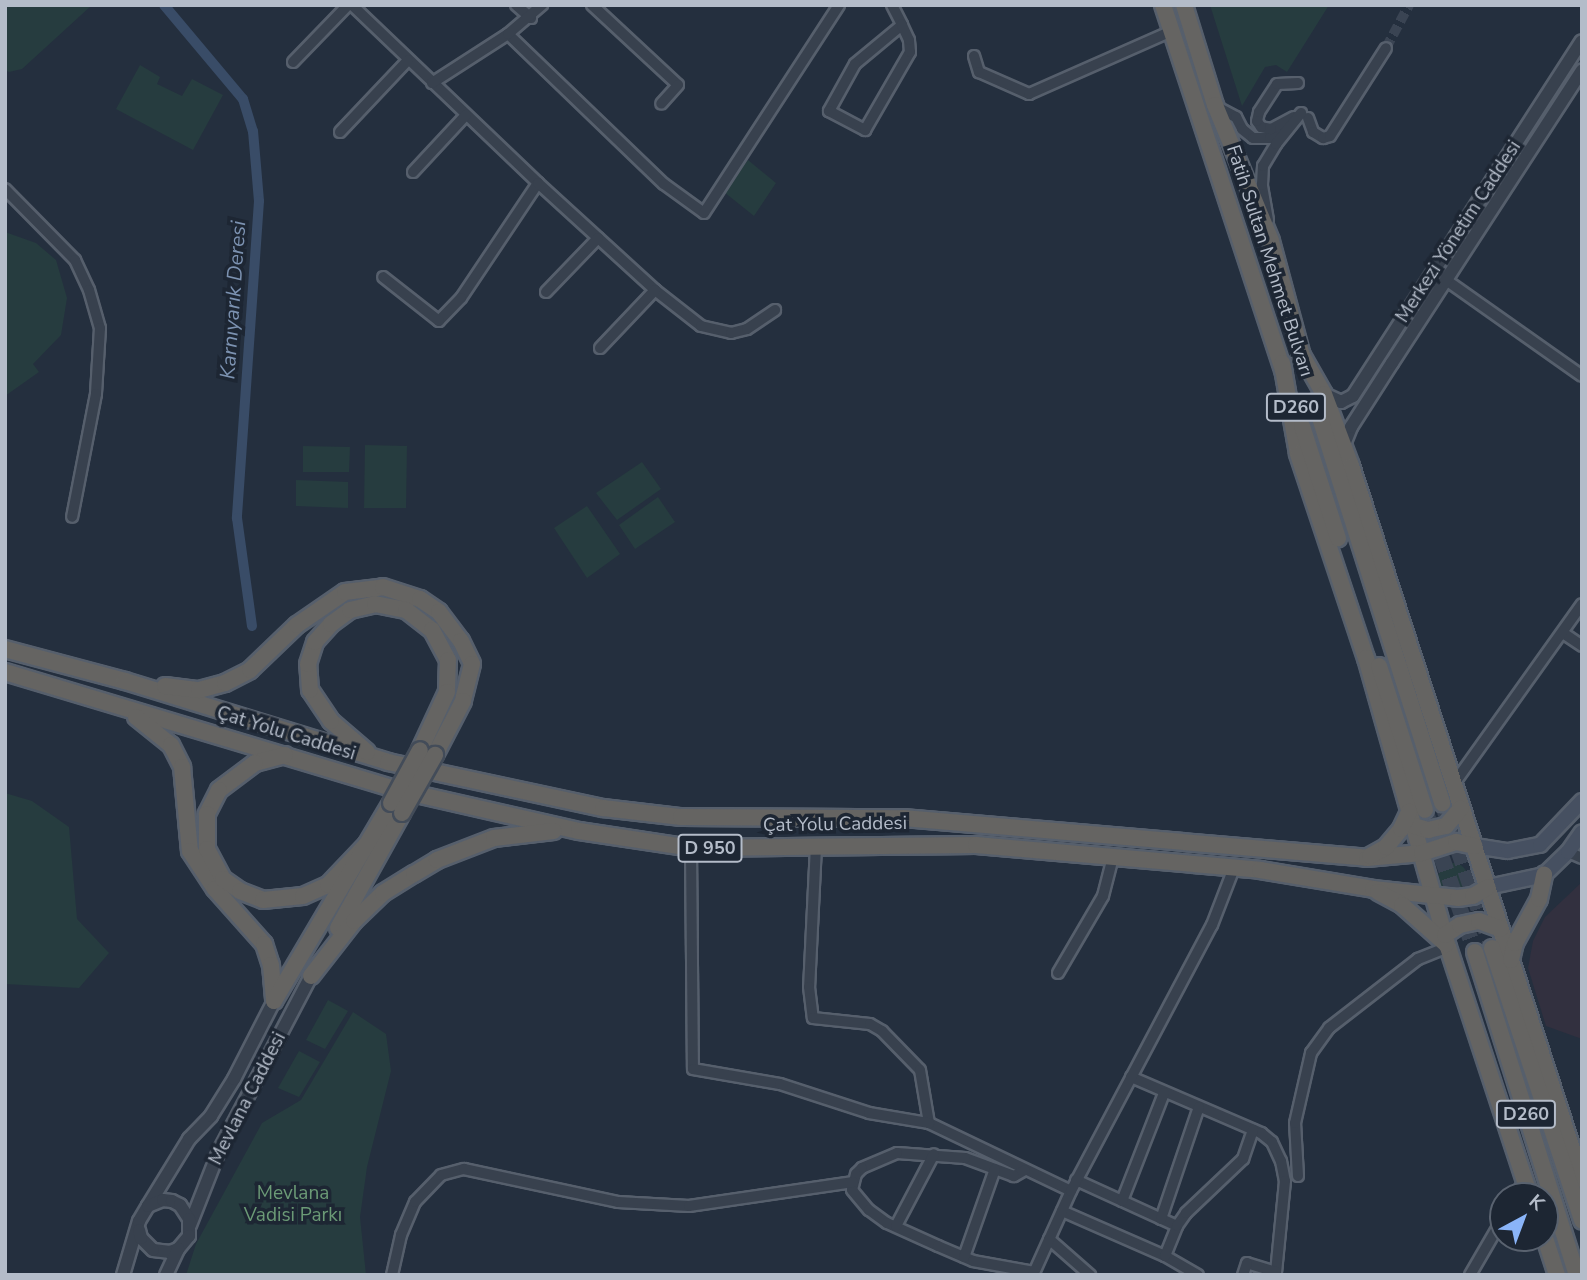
<!DOCTYPE html>
<meta charset="utf-8">
<style>
body{margin:0}
#map{position:relative;width:1587px;height:1280px;overflow:hidden;background:#242f3e;font-family:"Nunito Sans",sans-serif}
div>[style]{position:absolute}
[style*='--x']{left:calc(var(--x)*1px);top:calc(var(--y)*1px);width:calc(var(--w)*1px);rotate:calc(var(--a)*1deg)}
.medical>*{inset:0;background:#32303f}
.green>*{inset:0;background:#263c3f}
.round{border-radius:50%}
.canal>*{height:10px;margin:-5px;padding:0 5px;transform-origin:5px;border-radius:5px;background:#394c67}
.minor-tunnel>*{height:10px;margin-top:-5px;transform-origin:0;background:repeating-linear-gradient(90deg,#3a4453 0 10px,transparent 0 15px)}
.trunk-tunnel>*{height:16px;margin-top:-8px;transform-origin:0;background:repeating-linear-gradient(90deg,#3a4453 0 16px,transparent 0 24px)}
.roads{filter:drop-shadow(2px 0 #565f6c) drop-shadow(-2px 0 #565f6c) drop-shadow(0 2px #565f6c) drop-shadow(0 -2px #565f6c)}
.minor>*{height:10px;margin:-5px;padding:0 5px;transform-origin:5px;border-radius:5px;background:#38414e}
.tertiary>*{height:12px;margin:-6px;padding:0 6px;transform-origin:6px;border-radius:6px;background:#38414e}
.secondary>*{height:14px;margin:-7px;padding:0 7px;transform-origin:7px;border-radius:7px;background:#465061}
.trunk>*{height:16px;margin:-8px;padding:0 8px;transform-origin:8px;border-radius:8px;background:#656462}
.bridges{filter:drop-shadow(2px 0 #434c59) drop-shadow(-2px 0 #434c59) drop-shadow(0 2px #434c59) drop-shadow(0 -2px #434c59)}
.trunk-bridge>*{height:16px;margin:-8px;padding:0 8px;transform-origin:8px;border-radius:8px;background:#656462}
span{translate:-50% -50%;white-space:nowrap;text-align:center;line-height:1.15;-webkit-text-stroke:7px #1d2633;paint-order:stroke}
.shield-label span{padding:2px 5px;background:#1d2633;border:2px solid;border-radius:5px;-webkit-text-stroke-width:0}
.shield-label{font-size:18px;color:#b4bcc9;font-weight:700}
.street-label{font-size:19px;color:#b4bcc9}
.park-label{font-size:19px;color:#6b9a76}
.water-label{font-size:21px;color:#7c92b1;font-style:italic}
.frame{position:absolute;inset:0;border:7px solid #b4bcc9;pointer-events:none}
.north{position:absolute;left:1489px;top:1182px;width:70px;height:70px;box-sizing:border-box;background:#1d2633;border:2px solid #59626f;border-radius:50%;rotate:41deg;font-size:19px;font-weight:700;line-height:28px;text-align:center;color:#b4bcc9}
.north::after{content:'';display:block;margin:auto;width:24px;height:32px;background:#8ab4f8;clip-path:polygon(50% 0,100% 100%,50% 72%,0 100%)}
</style>
<div id="map">
<div class="medical">
<i style="clip-path:polygon(1582px 882px,1582px 1039px,1546px 1026px,1528px 968px,1533px 941px,1545px 917px)"></i>
</div>
<div class="green">
<i style="clip-path:polygon(5px 5px,92px 5px,22px 69px,9px 72px,5px 70px)"></i>
<i style="clip-path:polygon(1210px 5px,1329px 5px,1287px 72px,1276px 65px,1265px 67px,1242px 106px)"></i>
<i style="clip-path:polygon(140px 65px,160px 77px,157px 84px,182px 96px,192px 79px,223px 95px,193px 150px,116px 109px)"></i>
<i style="clip-path:polygon(748px 160px,776px 183px,754px 216px,724px 192px)"></i>
<i style="clip-path:polygon(5px 232px,36px 243px,56px 260px,67px 298px,61px 335px,33px 364px,39px 372px,5px 396px)"></i>
<i style="clip-path:polygon(365px 445px,407px 446px,406px 508px,364px 508px)"></i>
<i style="clip-path:polygon(303px 446px,350px 447px,349px 472px,303px 472px)"></i>
<i style="clip-path:polygon(642px 462px,661px 489px,617px 520px,596px 493px)"></i>
<i style="clip-path:polygon(296px 480px,348px 482px,348px 508px,296px 506px)"></i>
<i style="clip-path:polygon(658px 497px,675px 522px,635px 549px,619px 525px)"></i>
<i style="clip-path:polygon(587px 506px,620px 554px,587px 578px,554px 528px)"></i>
<i style="clip-path:polygon(5px 793px,32px 801px,69px 827px,77px 919px,109px 953px,79px 988px,5px 984px)"></i>
<i class="round" style="left:1438px;top:863px;width:30px;height:30px"></i>
<i style="clip-path:polygon(328px 1000px,348px 1011px,325px 1049px,306px 1040px)"></i>
<i style="clip-path:polygon(353px 1012px,386px 1034px,391px 1071px,367px 1167px,360px 1217px,366px 1275px,186px 1275px,196px 1244px,262px 1123px,301px 1100px)"></i>
<i style="clip-path:polygon(299px 1051px,320px 1062px,299px 1097px,278px 1088px)"></i>
</div>
<div class="canal">
<i style="--x:164;--y:5;--w:123;--a:50"></i>
<i style="--x:243;--y:99;--w:34;--a:73"></i>
<i style="--x:253;--y:131;--w:70;--a:85.1"></i>
<i style="--x:259;--y:201;--w:318;--a:94"></i>
<i style="--x:237;--y:518;--w:109;--a:82.1"></i>
</div>
<div class="minor-tunnel">
<i style="--x:1386;--y:48;--w:49;--a:-61.9"></i>
</div>
<div class="trunk-tunnel">
<i style="--x:1442;--y:803;--w:153;--a:71"></i>
<i style="--x:1425;--y:810;--w:151;--a:70.6"></i>
</div>
<div class="roads">
<div class="minor">
<i style="--x:352;--y:5;--w:257;--a:43.7"></i>
<i style="--x:538;--y:183;--w:138;--a:123.8"></i>
<i style="--x:461;--y:298;--w:32;--a:134"></i>
<i style="--x:439;--y:321;--w:71;--a:-141.8"></i>
<i style="--x:516;--y:5;--w:20;--a:41"></i>
<i style="--x:592;--y:5;--w:117;--a:42.9"></i>
<i style="--x:678;--y:85;--w:25;--a:132"></i>
<i style="--x:892;--y:5;--w:22;--a:63"></i>
<i style="--x:902;--y:25;--w:61;--a:140.3"></i>
<i style="--x:855;--y:64;--w:54;--a:119"></i>
<i style="--x:829;--y:111;--w:41;--a:27.8"></i>
<i style="--x:865;--y:130;--w:90;--a:-60"></i>
<i style="--x:910;--y:52;--w:12;--a:-95"></i>
<i style="--x:909;--y:40;--w:17;--a:-115"></i>
<i style="--x:508;--y:34;--w:216;--a:43.9"></i>
<i style="--x:664;--y:184;--w:49;--a:35.9"></i>
<i style="--x:704;--y:213;--w:248;--a:-57"></i>
<i style="--x:974;--y:56;--w:17;--a:73"></i>
<i style="--x:979;--y:72;--w:55;--a:23.7"></i>
<i style="--x:1029;--y:94;--w:156;--a:-23.8"></i>
<i style="--x:293;--y:62;--w:79;--a:-46"></i>
<i style="--x:432;--y:83;--w:90;--a:-32.8"></i>
<i style="--x:508;--y:34;--w:45;--a:-40.5"></i>
<i style="--x:1215;--y:106;--w:24;--a:28"></i>
<i style="--x:1236;--y:117;--w:13;--a:63"></i>
<i style="--x:1242;--y:129;--w:14;--a:39"></i>
<i style="--x:1253;--y:138;--w:17;--a:0"></i>
<i style="--x:1270;--y:138;--w:14;--a:-34"></i>
<i style="--x:1294;--y:117;--w:26;--a:152"></i>
<i style="--x:1271;--y:129;--w:10;--a:-169"></i>
<i style="--x:1261;--y:127;--w:7;--a:-124"></i>
<i style="--x:1257;--y:121;--w:9;--a:-77"></i>
<i style="--x:1259;--y:112;--w:33;--a:-57"></i>
<i style="--x:1277;--y:84;--w:21;--a:-3"></i>
<i style="--x:1308;--y:118;--w:15;--a:70"></i>
<i style="--x:1313;--y:132;--w:12;--a:31"></i>
<i style="--x:1323;--y:138;--w:7;--a:-16"></i>
<i style="--x:1330;--y:136;--w:104;--a:-57.5"></i>
<i style="--x:340;--y:132;--w:99;--a:-46.6"></i>
<i style="--x:413;--y:172;--w:78;--a:-47.1"></i>
<i style="--x:538;--y:183;--w:159;--a:42.4"></i>
<i style="--x:655;--y:290;--w:58;--a:38"></i>
<i style="--x:701;--y:326;--w:31;--a:13"></i>
<i style="--x:731;--y:333;--w:16;--a:-14"></i>
<i style="--x:747;--y:329;--w:34;--a:-34"></i>
<i style="--x:5;--y:189;--w:100;--a:45.4"></i>
<i style="--x:75;--y:260;--w:33;--a:65"></i>
<i style="--x:89;--y:290;--w:40;--a:74"></i>
<i style="--x:100;--y:328;--w:66;--a:93.5"></i>
<i style="--x:96;--y:394;--w:125;--a:101"></i>
<i style="--x:1268;--y:220;--w:36;--a:-100"></i>
<i style="--x:1262;--y:185;--w:19;--a:-87"></i>
<i style="--x:1263;--y:166;--w:26;--a:-59"></i>
<i style="--x:1276;--y:144;--w:40;--a:-51"></i>
<i style="--x:1446;--y:280;--w:166;--a:35.2"></i>
<i style="--x:546;--y:292;--w:75;--a:-46.1"></i>
<i style="--x:600;--y:348;--w:80;--a:-46.5"></i>
<i style="--x:1563;--y:633;--w:23;--a:34"></i>
<i style="--x:1453;--y:785;--w:222;--a:-54.5"></i>
<i style="--x:816;--y:846;--w:141;--a:92.8"></i>
<i style="--x:809;--y:987;--w:31;--a:83"></i>
<i style="--x:813;--y:1018;--w:57;--a:6"></i>
<i style="--x:870;--y:1024;--w:14;--a:30"></i>
<i style="--x:882;--y:1031;--w:54;--a:45.7"></i>
<i style="--x:920;--y:1070;--w:54;--a:80.4"></i>
<i style="--x:929;--y:1123;--w:157;--a:25.6"></i>
<i style="--x:691;--y:848;--w:221;--a:89.5"></i>
<i style="--x:693;--y:1069;--w:88;--a:9.8"></i>
<i style="--x:780;--y:1084;--w:94;--a:18"></i>
<i style="--x:869;--y:1113;--w:61;--a:9.5"></i>
<i style="--x:1568;--y:852;--w:15;--a:23"></i>
<i style="--x:1058;--y:973;--w:89;--a:-59.7"></i>
<i style="--x:1103;--y:896;--w:40;--a:-75.6"></i>
<i style="--x:1131;--y:1077;--w:142;--a:23.3"></i>
<i style="--x:1261;--y:1133;--w:14;--a:39"></i>
<i style="--x:1272;--y:1142;--w:21;--a:65"></i>
<i style="--x:1281;--y:1161;--w:20;--a:79"></i>
<i style="--x:1285;--y:1181;--w:91;--a:95.6"></i>
<i style="--x:1276;--y:1272;--w:30;--a:-163"></i>
<i style="--x:1247;--y:1263;--w:13;--a:108"></i>
<i style="--x:1025;--y:1170;--w:13;--a:151"></i>
<i style="--x:1014;--y:1176;--w:52;--a:-159.8"></i>
<i style="--x:965;--y:1158;--w:68;--a:-175.8"></i>
<i style="--x:897;--y:1153;--w:38;--a:157"></i>
<i style="--x:862;--y:1168;--w:8;--a:135"></i>
<i style="--x:856;--y:1174;--w:16;--a:104"></i>
<i style="--x:852;--y:1190;--w:26;--a:50"></i>
<i style="--x:869;--y:1210;--w:22;--a:36"></i>
<i style="--x:887;--y:1223;--w:56;--a:24.3"></i>
<i style="--x:938;--y:1246;--w:38;--a:23"></i>
<i style="--x:973;--y:1261;--w:62;--a:10.2"></i>
<i style="--x:1298;--y:1176;--w:53;--a:-93.2"></i>
<i style="--x:1295;--y:1123;--w:72;--a:-77.1"></i>
<i style="--x:1311;--y:1053;--w:31;--a:-54"></i>
<i style="--x:1329;--y:1028;--w:113;--a:-37.8"></i>
<i style="--x:1418;--y:959;--w:32;--a:-22"></i>
<i style="--x:1076;--y:1180;--w:111;--a:24.5"></i>
<i style="--x:1515;--y:1196;--w:19;--a:-58"></i>
<i style="--x:1122;--y:1201;--w:116;--a:-68.7"></i>
<i style="--x:1062;--y:1211;--w:112;--a:23.6"></i>
<i style="--x:1165;--y:1256;--w:38;--a:30"></i>
<i style="--x:1161;--y:1219;--w:118;--a:-71.3"></i>
<i style="--x:896;--y:1226;--w:81;--a:-62.2"></i>
<i style="--x:1049;--y:1239;--w:55;--a:41.3"></i>
<i style="--x:1165;--y:1256;--w:32;--a:-68"></i>
<i style="--x:1177;--y:1226;--w:16;--a:-55"></i>
<i style="--x:1186;--y:1213;--w:79;--a:-43.5"></i>
<i style="--x:1243;--y:1159;--w:31;--a:-71"></i>
<i style="--x:964;--y:1257;--w:93;--a:-70.6"></i>
<i style="--x:392;--y:1275;--w:41;--a:-77.3"></i>
<i style="--x:401;--y:1235;--w:36;--a:-67"></i>
<i style="--x:415;--y:1202;--w:37;--a:-46"></i>
<i style="--x:441;--y:1175;--w:24;--a:-15"></i>
<i style="--x:464;--y:1169;--w:157;--a:12.1"></i>
<i style="--x:618;--y:1202;--w:71;--a:3.2"></i>
<i style="--x:689;--y:1206;--w:166;--a:-8.3"></i>
<i style="--x:1033;--y:1275;--w:92;--a:-65.7"></i>
<i style="--x:1071;--y:1191;--w:301;--a:-62.1"></i>
<i style="--x:1212;--y:925;--w:61;--a:-68.9"></i>
<i style="--x:1470;--y:1275;--w:66;--a:-59.9"></i>
</div>
<div class="tertiary">
<i style="--x:1324;--y:394;--w:19;--a:25"></i>
<i style="--x:1341;--y:402;--w:13;--a:-27"></i>
<i style="--x:1353;--y:396;--w:422;--a:-57.2"></i>
<i style="--x:1343;--y:447;--w:22;--a:-68"></i>
<i style="--x:1351;--y:427;--w:76;--a:-57.4"></i>
<i style="--x:1392;--y:363;--w:349;--a:-57"></i>
<i style="--x:148;--y:1206;--w:79;--a:-58.5"></i>
<i style="--x:189;--y:1139;--w:32;--a:-46"></i>
<i style="--x:211;--y:1116;--w:44;--a:-58.1"></i>
<i style="--x:234;--y:1079;--w:88;--a:-62.9"></i>
<i style="--x:190;--y:1225;--w:79;--a:-68.6"></i>
<i style="--x:219;--y:1151;--w:198;--a:-62.3"></i>
<i style="--x:123;--y:1275;--w:56;--a:-73.5"></i>
<i style="--x:139;--y:1221;--w:17;--a:-59"></i>
<i style="--x:148;--y:1206;--w:16;--a:-22"></i>
<i style="--x:163;--y:1200;--w:9;--a:6"></i>
<i style="--x:172;--y:1201;--w:9;--a:27"></i>
<i style="--x:180;--y:1205;--w:17;--a:57"></i>
<i style="--x:189;--y:1219;--w:17;--a:90"></i>
<i style="--x:189;--y:1236;--w:17;--a:130"></i>
<i style="--x:178;--y:1249;--w:9;--a:159"></i>
<i style="--x:170;--y:1252;--w:17;--a:-173"></i>
<i style="--x:153;--y:1250;--w:17;--a:-135"></i>
<i style="--x:141;--y:1238;--w:8;--a:-104"></i>
<i style="--x:166;--y:1275;--w:29;--a:-65"></i>
</div>
<div class="secondary">
<i style="--x:1475;--y:846;--w:33;--a:9"></i>
<i style="--x:1508;--y:851;--w:33;--a:-11"></i>
<i style="--x:1540;--y:845;--w:61;--a:-46.3"></i>
<i style="--x:1488;--y:887;--w:57;--a:-12.1"></i>
<i style="--x:1544;--y:875;--w:33;--a:-44"></i>
<i style="--x:1568;--y:852;--w:24;--a:-55"></i>
</div>
<div class="trunk">
<i style="--x:1163;--y:5;--w:386;--a:71.8"></i>
<i style="--x:1184;--y:5;--w:105;--a:72.8"></i>
<i style="--x:1215;--y:105;--w:147;--a:67.6"></i>
<i style="--x:1271;--y:241;--w:123;--a:74.9"></i>
<i style="--x:1300;--y:352;--w:48;--a:60.3"></i>
<i style="--x:1324;--y:394;--w:77;--a:69.4"></i>
<i style="--x:1351;--y:466;--w:750;--a:72.07"></i>
<i style="--x:1282;--y:363;--w:92;--a:80"></i>
<i style="--x:1298;--y:454;--w:215;--a:71.6"></i>
<i style="--x:1366;--y:658;--w:300;--a:74.2"></i>
<i style="--x:1448;--y:947;--w:262;--a:71.8"></i>
<i style="--x:1315;--y:402;--w:421;--a:72.4"></i>
<i style="--x:1302;--y:426;--w:118;--a:72.2"></i>
<i style="--x:5;--y:649;--w:124;--a:14.9"></i>
<i style="--x:125;--y:681;--w:275;--a:17.1"></i>
<i style="--x:388;--y:762;--w:220;--a:12.1"></i>
<i style="--x:603;--y:808;--w:79;--a:6.6"></i>
<i style="--x:681;--y:817;--w:222;--a:0.3"></i>
<i style="--x:903;--y:818;--w:466;--a:4.9"></i>
<i style="--x:1367;--y:858;--w:55;--a:-5.2"></i>
<i style="--x:1422;--y:853;--w:36;--a:-18"></i>
<i style="--x:1456;--y:842;--w:19;--a:12"></i>
<i style="--x:1379;--y:666;--w:151;--a:72.3"></i>
<i style="--x:5;--y:672;--w:406;--a:16.7"></i>
<i style="--x:394;--y:789;--w:190;--a:12.8"></i>
<i style="--x:579;--y:831;--w:113;--a:8.6"></i>
<i style="--x:691;--y:848;--w:285;--a:-0.6"></i>
<i style="--x:976;--y:845;--w:285;--a:5"></i>
<i style="--x:1260;--y:870;--w:115;--a:9.5"></i>
<i style="--x:1373;--y:889;--w:85;--a:6"></i>
<i style="--x:1458;--y:898;--w:15;--a:-8"></i>
<i style="--x:1473;--y:896;--w:17;--a:-31"></i>
<i style="--x:165;--y:686;--w:34;--a:7"></i>
<i style="--x:199;--y:690;--w:27;--a:-15"></i>
<i style="--x:225;--y:683;--w:28;--a:-27"></i>
<i style="--x:250;--y:670;--w:65;--a:-43.8"></i>
<i style="--x:297;--y:625;--w:58;--a:-34.5"></i>
<i style="--x:345;--y:592;--w:38;--a:-7"></i>
<i style="--x:383;--y:587;--w:39;--a:18"></i>
<i style="--x:420;--y:599;--w:23;--a:34"></i>
<i style="--x:439;--y:612;--w:36;--a:53"></i>
<i style="--x:461;--y:641;--w:25;--a:64"></i>
<i style="--x:472;--y:664;--w:38;--a:104"></i>
<i style="--x:463;--y:701;--w:61;--a:117.4"></i>
<i style="--x:136;--y:717;--w:45;--a:38.7"></i>
<i style="--x:171;--y:745;--w:25;--a:63"></i>
<i style="--x:182;--y:767;--w:84;--a:84.6"></i>
<i style="--x:190;--y:851;--w:45;--a:56.7"></i>
<i style="--x:215;--y:889;--w:74;--a:48.3"></i>
<i style="--x:264;--y:944;--w:22;--a:72"></i>
<i style="--x:271;--y:965;--w:36;--a:85"></i>
<i style="--x:367;--y:752;--w:48;--a:-139.3"></i>
<i style="--x:331;--y:721;--w:37;--a:-124"></i>
<i style="--x:310;--y:690;--w:26;--a:-94"></i>
<i style="--x:308;--y:664;--w:23;--a:-72"></i>
<i style="--x:315;--y:642;--w:24;--a:-48"></i>
<i style="--x:331;--y:624;--w:24;--a:-36"></i>
<i style="--x:350;--y:610;--w:26;--a:-13"></i>
<i style="--x:375;--y:604;--w:32;--a:11"></i>
<i style="--x:406;--y:610;--w:33;--a:38"></i>
<i style="--x:432;--y:630;--w:34;--a:62"></i>
<i style="--x:448;--y:660;--w:32;--a:92"></i>
<i style="--x:447;--y:692;--w:64;--a:115"></i>
<i style="--x:285;--y:755;--w:31;--a:165"></i>
<i style="--x:255;--y:763;--w:45;--a:143.1"></i>
<i style="--x:219;--y:790;--w:27;--a:117"></i>
<i style="--x:207;--y:814;--w:35;--a:90"></i>
<i style="--x:207;--y:849;--w:34;--a:62"></i>
<i style="--x:223;--y:879;--w:21;--a:35"></i>
<i style="--x:240;--y:891;--w:25;--a:21"></i>
<i style="--x:263;--y:900;--w:40;--a:-5.7"></i>
<i style="--x:303;--y:896;--w:27;--a:-24"></i>
<i style="--x:328;--y:885;--w:59;--a:-46.4"></i>
<i style="--x:1414;--y:826;--w:15;--a:16"></i>
<i style="--x:1428;--y:830;--w:18;--a:-13"></i>
<i style="--x:1446;--y:826;--w:23;--a:-50"></i>
<i style="--x:1370;--y:856;--w:18;--a:-29"></i>
<i style="--x:1386;--y:847;--w:23;--a:-50"></i>
<i style="--x:1401;--y:829;--w:19;--a:-65"></i>
<i style="--x:1378;--y:892;--w:27;--a:28"></i>
<i style="--x:1402;--y:905;--w:59;--a:41.6"></i>
<i style="--x:338;--y:928;--w:132;--a:-60.9"></i>
<i style="--x:1445;--y:935;--w:18;--a:-34"></i>
<i style="--x:1460;--y:925;--w:19;--a:-12"></i>
<i style="--x:1479;--y:921;--w:23;--a:20"></i>
<i style="--x:1492;--y:948;--w:287;--a:71.7"></i>
<i style="--x:1475;--y:952;--w:339;--a:72.5"></i>
<i style="--x:1511;--y:960;--w:17;--a:-77"></i>
<i style="--x:1515;--y:943;--w:50;--a:-61.4"></i>
<i style="--x:1539;--y:899;--w:25;--a:-78"></i>
<i style="--x:311;--y:976;--w:70;--a:-52"></i>
<i style="--x:354;--y:921;--w:40;--a:-44"></i>
<i style="--x:383;--y:893;--w:36;--a:-32"></i>
<i style="--x:414;--y:874;--w:27;--a:-31"></i>
<i style="--x:437;--y:860;--w:61;--a:-21.1"></i>
<i style="--x:494;--y:838;--w:60;--a:-6.7"></i>
<i style="--x:274;--y:1001;--w:230;--a:-59.4"></i>
<i style="--x:1545;--y:1238;--w:39;--a:72"></i>
</div>
</div>
<div class="bridges">
<div class="trunk-bridge">
<i style="--x:391;--y:803;--w:60;--a:-61.3"></i>
<i style="--x:402;--y:813;--w:67;--a:-60.4"></i>
</div>
</div>
<div class="shield-label">
<span style="left:1296px;top:407px">D260</span>
<span style="left:710px;top:848px">D 950</span>
<span style="left:1526px;top:1114px">D260</span>
</div>
<div class="street-label">
<span style="left:1459px;top:232px;rotate:-57deg">Merkezi Yönetim Caddesi</span>
<span style="left:1269px;top:261px;rotate:72deg">Fatih Sultan Mehmet Bulvarı</span>
<span style="left:286px;top:734px;rotate:17deg">Çat Yolu Caddesi</span>
<span style="left:835px;top:825px;rotate:-1deg">Çat Yolu Caddesi</span>
<span style="left:248px;top:1099px;rotate:-63deg">Mevlana Caddesi</span>
</div>
<div class="park-label">
<span style="left:293px;top:1205px">Mevlana<br>Vadisi Parkı</span>
</div>
<div class="water-label">
<span style="left:233px;top:300px;rotate:-86deg">Karnıyarık Deresi</span>
</div>
<div class="frame"></div>
<div class="north">K</div>
</div>
